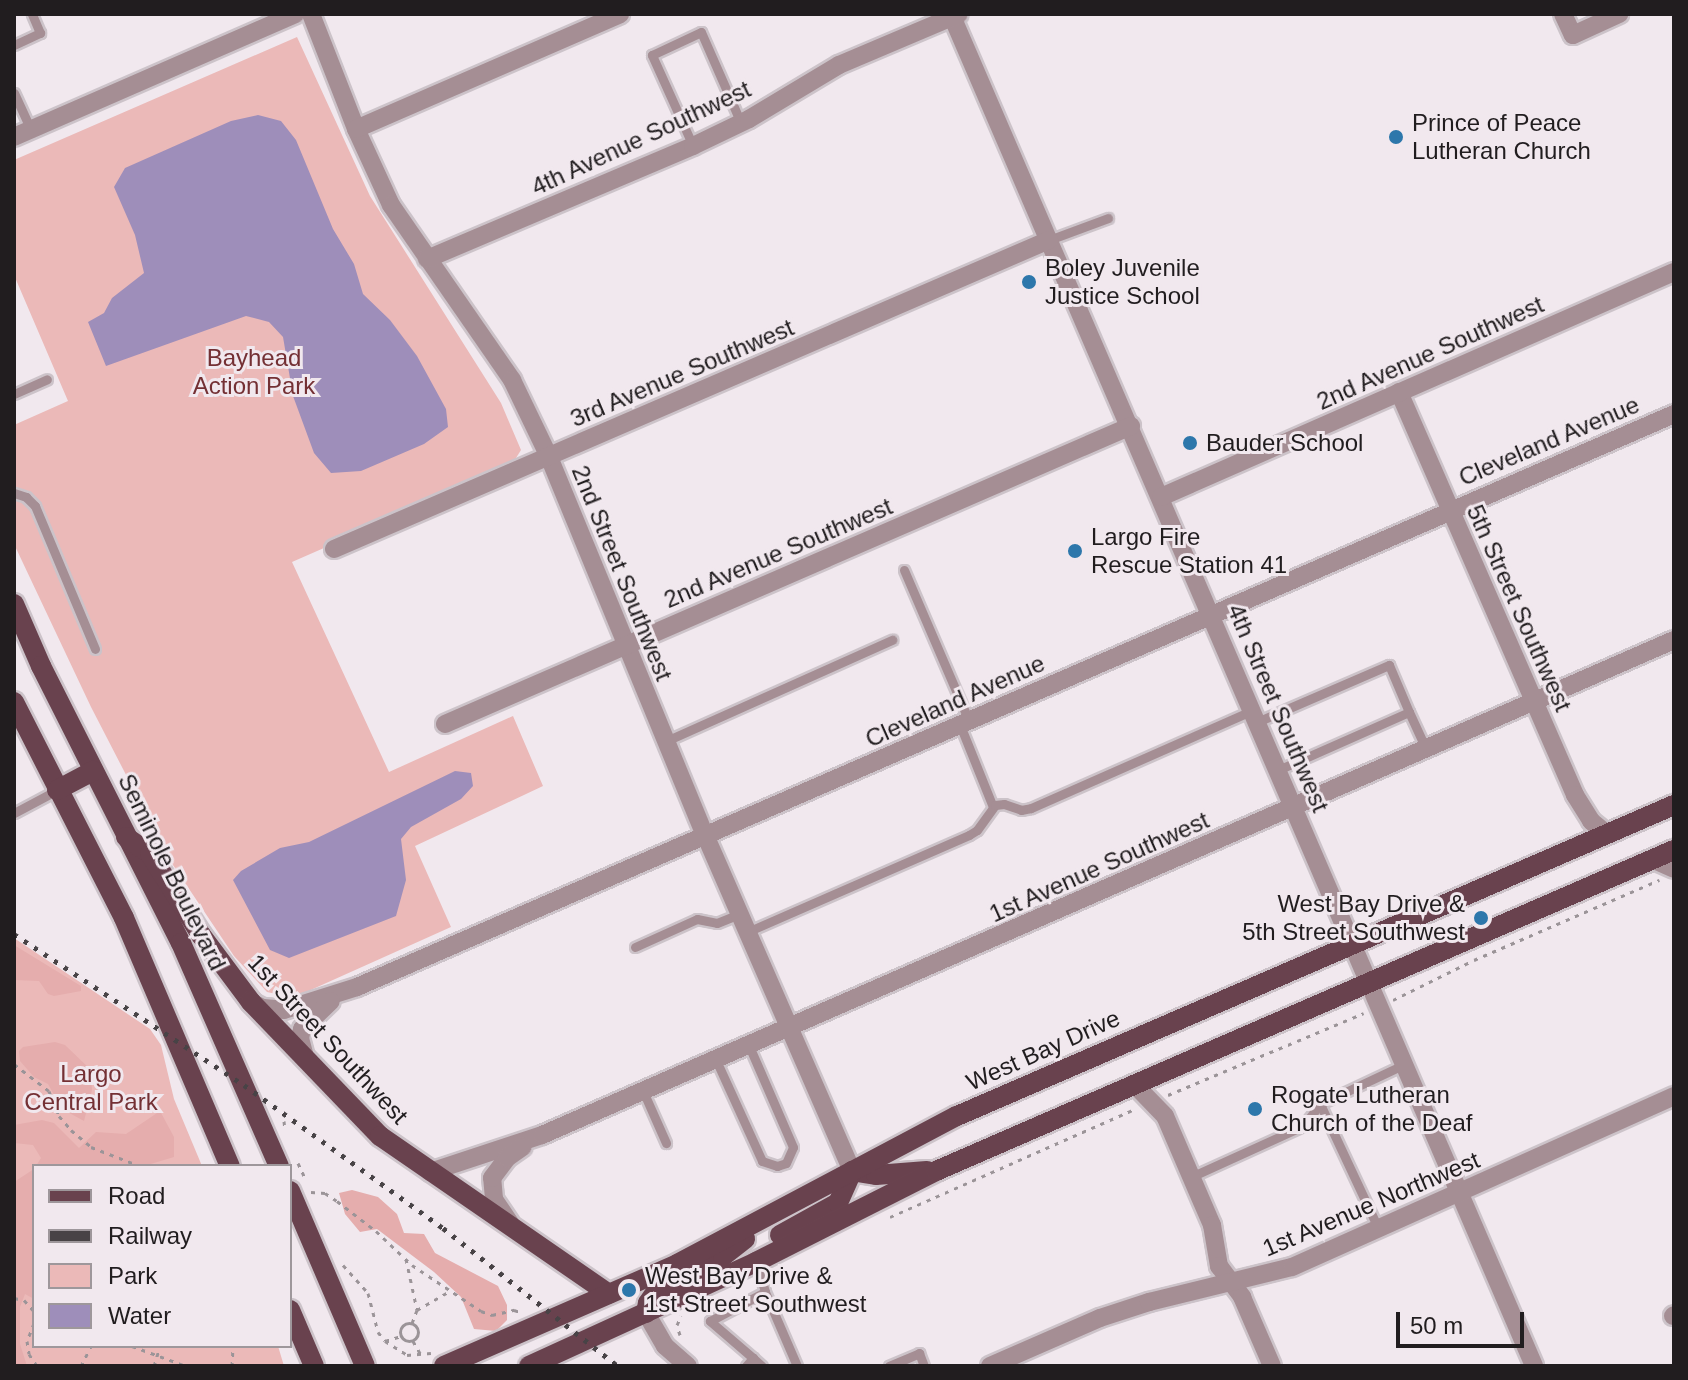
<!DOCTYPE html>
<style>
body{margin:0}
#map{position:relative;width:1688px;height:1380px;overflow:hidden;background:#f1e8ee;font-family:Helvetica,sans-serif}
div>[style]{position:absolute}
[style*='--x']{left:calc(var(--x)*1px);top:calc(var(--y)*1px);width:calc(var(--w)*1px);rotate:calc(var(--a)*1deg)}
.green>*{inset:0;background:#ebb9b8}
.forest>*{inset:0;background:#e5adad}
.water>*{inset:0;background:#9e8eba}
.path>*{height:3px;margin-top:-1.5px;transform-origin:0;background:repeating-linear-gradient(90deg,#9b9498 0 4px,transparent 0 10px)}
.path>.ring{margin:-1.5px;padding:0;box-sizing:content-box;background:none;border:3px solid #9b9498;border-radius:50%}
.roads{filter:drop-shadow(2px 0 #ccc3c9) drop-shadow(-2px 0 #ccc3c9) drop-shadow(0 2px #ccc3c9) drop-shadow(0 -2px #ccc3c9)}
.lane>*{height:9px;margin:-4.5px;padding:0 4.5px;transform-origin:4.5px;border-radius:4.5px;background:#a58e94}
.street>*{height:18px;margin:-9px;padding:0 9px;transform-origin:9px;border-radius:9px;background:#a58e94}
.primary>*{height:20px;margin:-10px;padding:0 10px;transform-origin:10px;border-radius:10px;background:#69424e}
.rail>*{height:5px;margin-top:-2.5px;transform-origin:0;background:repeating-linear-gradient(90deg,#484346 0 4px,transparent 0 12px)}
.dots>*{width:22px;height:22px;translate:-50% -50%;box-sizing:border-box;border:4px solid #f1e8ee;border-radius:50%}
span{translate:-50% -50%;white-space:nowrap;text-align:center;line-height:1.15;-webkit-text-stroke:6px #f1e8ee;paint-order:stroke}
.poi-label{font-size:24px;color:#211d1f}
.left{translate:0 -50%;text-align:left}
.right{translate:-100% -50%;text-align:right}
.street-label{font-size:24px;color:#211d1f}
.park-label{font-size:24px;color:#743034}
.frame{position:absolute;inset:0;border:16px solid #211d1f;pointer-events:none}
.legend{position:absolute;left:32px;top:1164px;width:260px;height:184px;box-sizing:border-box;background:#f1e8ee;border:2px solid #9e979b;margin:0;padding:10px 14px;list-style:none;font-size:24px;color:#211d1f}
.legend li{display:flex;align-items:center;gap:16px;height:40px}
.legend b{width:40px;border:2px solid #9e979b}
.scale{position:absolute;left:1396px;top:1312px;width:128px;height:36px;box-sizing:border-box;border:4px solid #211d1f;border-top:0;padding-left:10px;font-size:24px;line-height:28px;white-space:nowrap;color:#211d1f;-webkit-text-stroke:6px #f1e8ee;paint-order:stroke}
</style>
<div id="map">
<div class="green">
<i style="clip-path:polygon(297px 37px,370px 196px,501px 403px,521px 450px,511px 466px,292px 562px,389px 772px,513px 716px,543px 786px,415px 846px,451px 927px,304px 993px,281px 995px,267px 992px,234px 956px,171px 862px,91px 707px,14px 544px,14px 425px,68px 401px,14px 275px,14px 160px)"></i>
<i style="clip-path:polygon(14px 938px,150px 1029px,161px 1045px,174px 1099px,202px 1166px,34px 1166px,34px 1346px,278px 1346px,284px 1366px,14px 1366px)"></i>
</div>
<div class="forest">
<i style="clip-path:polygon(14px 945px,81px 986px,81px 991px,54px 996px,48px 994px,39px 981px,14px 980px)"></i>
<i style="clip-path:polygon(55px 1042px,65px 1045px,90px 1069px,92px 1090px,84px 1121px,62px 1109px,48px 1084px,34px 1077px,20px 1061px,19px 1051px,23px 1047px)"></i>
<i style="clip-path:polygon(160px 1111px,174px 1137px,174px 1157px,144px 1166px,36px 1166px,41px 1158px,33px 1145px,14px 1143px,14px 1125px,42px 1120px,54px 1123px,79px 1148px,96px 1132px,126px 1134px)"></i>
<i style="clip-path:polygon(34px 1169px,34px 1299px,25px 1294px,20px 1307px,20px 1344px,27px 1366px,14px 1366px,14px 1182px)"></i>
<i style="clip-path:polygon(352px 1190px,378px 1197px,397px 1214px,404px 1233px,424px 1234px,435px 1253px,498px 1286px,507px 1305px,507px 1320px,496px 1331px,474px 1329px,461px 1297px,434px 1272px,377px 1229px,360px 1232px,345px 1214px,339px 1193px)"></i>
</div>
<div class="water">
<i style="clip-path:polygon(258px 115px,281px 121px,296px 140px,333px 229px,354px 264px,363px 294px,390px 320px,417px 356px,446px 409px,448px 427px,424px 444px,361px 471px,331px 473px,314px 453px,293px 396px,283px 337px,269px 322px,246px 316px,106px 366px,88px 322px,104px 313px,112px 298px,144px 273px,135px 235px,114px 187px,125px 168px,231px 121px)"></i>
<i style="clip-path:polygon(455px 771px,471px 773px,473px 786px,461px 799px,411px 827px,401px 839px,406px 880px,396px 916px,289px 958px,270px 950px,233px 880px,241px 871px,280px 848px,309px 842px)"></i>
</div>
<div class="path">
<i style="--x:1393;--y:1000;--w:90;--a:-26.3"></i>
<i style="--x:1474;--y:960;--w:202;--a:-23.4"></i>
<i style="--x:14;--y:1064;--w:44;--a:37.6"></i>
<i style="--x:49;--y:1091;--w:27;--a:68"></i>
<i style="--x:59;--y:1116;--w:18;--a:49"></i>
<i style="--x:71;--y:1130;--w:26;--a:40"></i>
<i style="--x:91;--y:1147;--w:53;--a:21.2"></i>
<i style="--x:1168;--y:1095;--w:212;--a:-22.7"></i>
<i style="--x:284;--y:1121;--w:9;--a:84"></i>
<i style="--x:298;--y:1163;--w:17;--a:65"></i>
<i style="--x:311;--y:1192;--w:14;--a:4"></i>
<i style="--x:325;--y:1193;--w:14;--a:34"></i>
<i style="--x:337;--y:1201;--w:49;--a:37.6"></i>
<i style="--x:376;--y:1231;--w:50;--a:43.4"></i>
<i style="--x:412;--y:1265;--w:83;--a:33.7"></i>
<i style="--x:481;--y:1311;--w:12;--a:20"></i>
<i style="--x:492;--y:1315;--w:23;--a:-13"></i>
<i style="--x:514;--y:1310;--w:6;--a:18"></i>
<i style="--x:890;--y:1217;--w:268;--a:-23.8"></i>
<i style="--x:406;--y:1259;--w:52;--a:77.8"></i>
<i style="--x:343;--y:1265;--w:38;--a:48"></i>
<i style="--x:368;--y:1293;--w:40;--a:75.6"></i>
<i style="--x:378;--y:1332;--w:11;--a:52"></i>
<i style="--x:385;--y:1341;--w:26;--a:32"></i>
<i style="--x:407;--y:1355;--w:24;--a:-5"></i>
<i style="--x:14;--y:1298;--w:10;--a:11"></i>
<i style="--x:24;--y:1300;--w:15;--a:48"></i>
<i class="ring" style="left:400px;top:1323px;width:15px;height:15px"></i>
<i style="--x:34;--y:1323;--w:19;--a:111"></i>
<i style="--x:27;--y:1341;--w:13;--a:81"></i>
<i style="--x:29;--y:1354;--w:14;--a:56"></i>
<i style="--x:412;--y:1323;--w:14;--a:-69"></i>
<i style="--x:417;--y:1310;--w:38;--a:-30"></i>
<i style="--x:680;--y:1335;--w:10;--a:-107"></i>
<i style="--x:677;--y:1325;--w:10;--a:-66"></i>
<i style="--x:385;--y:1341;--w:17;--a:-17"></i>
<i style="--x:413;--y:1341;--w:16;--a:60"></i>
<i style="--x:132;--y:1346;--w:58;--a:20.3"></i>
<i style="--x:81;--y:1366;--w:22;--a:-63"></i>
<i style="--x:154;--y:1366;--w:21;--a:-73"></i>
<i style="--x:232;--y:1366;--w:20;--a:-87"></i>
</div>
<div class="roads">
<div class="lane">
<i style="--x:14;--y:45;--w:29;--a:-25"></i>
<i style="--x:40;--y:33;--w:21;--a:-113"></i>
<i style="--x:14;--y:93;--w:41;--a:65.3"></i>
<i style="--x:693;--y:146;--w:100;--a:-114.3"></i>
<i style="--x:652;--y:55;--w:54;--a:-25.1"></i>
<i style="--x:701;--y:32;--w:99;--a:66.3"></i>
<i style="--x:1049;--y:240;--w:63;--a:-20.4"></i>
<i style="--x:14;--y:394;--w:36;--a:-24"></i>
<i style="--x:14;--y:493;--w:13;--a:18"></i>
<i style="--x:26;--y:497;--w:13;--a:45"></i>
<i style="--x:35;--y:506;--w:155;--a:67.2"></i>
<i style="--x:904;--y:570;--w:164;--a:66.7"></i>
<i style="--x:1409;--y:712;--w:41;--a:65.3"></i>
<i style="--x:1257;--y:722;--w:144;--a:-23.4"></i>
<i style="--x:1389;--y:665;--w:51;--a:66.9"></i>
<i style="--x:1409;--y:712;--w:143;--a:156.1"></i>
<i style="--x:960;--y:725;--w:88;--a:68.1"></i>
<i style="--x:666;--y:741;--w:248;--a:-24.1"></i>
<i style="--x:14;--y:813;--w:49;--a:-28.1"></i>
<i style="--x:747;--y:932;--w:242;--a:-23.6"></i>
<i style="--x:969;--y:835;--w:9;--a:-32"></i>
<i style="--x:977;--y:830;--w:31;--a:-54"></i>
<i style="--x:995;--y:805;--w:9;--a:-6"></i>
<i style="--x:1004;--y:804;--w:18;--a:19"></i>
<i style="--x:1021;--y:810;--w:10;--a:-11"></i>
<i style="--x:1031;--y:808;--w:243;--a:-23.8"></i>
<i style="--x:635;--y:947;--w:68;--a:-24.3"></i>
<i style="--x:697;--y:919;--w:20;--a:11"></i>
<i style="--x:717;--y:923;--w:24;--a:-22"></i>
<i style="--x:716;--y:1060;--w:111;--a:65.5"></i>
<i style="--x:762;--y:1161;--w:16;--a:18"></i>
<i style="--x:777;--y:1166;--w:9;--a:-18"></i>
<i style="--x:786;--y:1163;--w:17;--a:-66"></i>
<i style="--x:793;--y:1147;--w:110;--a:-113.5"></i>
<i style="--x:643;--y:1091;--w:57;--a:66.1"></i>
<i style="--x:1320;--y:1104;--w:137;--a:64.9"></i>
<i style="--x:1191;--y:1177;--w:123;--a:-24.5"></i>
<i style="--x:1303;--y:1126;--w:28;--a:-52"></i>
<i style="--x:1320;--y:1104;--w:94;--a:-25.2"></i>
<i style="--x:756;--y:1262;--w:31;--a:73"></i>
<i style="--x:753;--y:1358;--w:57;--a:-139.3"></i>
<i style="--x:710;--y:1321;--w:62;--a:-27.8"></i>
<i style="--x:765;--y:1292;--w:81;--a:66.6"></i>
<i style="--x:746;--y:1366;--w:11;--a:-49"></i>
<i style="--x:753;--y:1358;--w:12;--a:42"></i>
<i style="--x:889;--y:1366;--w:33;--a:-23"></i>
<i style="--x:919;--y:1353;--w:14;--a:69"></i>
</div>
<div class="street">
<i style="--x:311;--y:14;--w:123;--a:68.6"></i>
<i style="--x:356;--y:129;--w:84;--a:65.3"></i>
<i style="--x:391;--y:205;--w:213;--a:55.3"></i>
<i style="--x:512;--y:380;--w:85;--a:64.3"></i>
<i style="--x:549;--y:457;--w:411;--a:67.6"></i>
<i style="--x:706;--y:837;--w:365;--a:66.4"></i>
<i style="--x:951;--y:14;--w:1472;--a:66.67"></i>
<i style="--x:1563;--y:14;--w:23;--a:65"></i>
<i style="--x:1573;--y:35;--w:51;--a:-24.5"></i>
<i style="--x:356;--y:129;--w:288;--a:-23.5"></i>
<i style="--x:14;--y:137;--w:307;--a:-23.6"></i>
<i style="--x:427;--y:259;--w:289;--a:-23"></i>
<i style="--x:693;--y:146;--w:62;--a:-25.7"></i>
<i style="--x:749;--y:119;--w:105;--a:-31"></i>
<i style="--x:839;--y:65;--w:130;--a:-23"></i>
<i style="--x:1399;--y:392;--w:440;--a:66.4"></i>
<i style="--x:1575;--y:795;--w:31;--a:58"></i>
<i style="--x:1591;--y:821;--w:21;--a:39"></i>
<i style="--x:1161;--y:497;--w:560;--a:-23.68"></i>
<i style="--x:334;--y:549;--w:779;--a:-23.37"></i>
<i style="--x:445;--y:724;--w:748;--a:-23.48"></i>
<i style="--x:1652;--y:859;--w:24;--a:24"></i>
<i style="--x:251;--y:1002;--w:13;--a:27"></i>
<i style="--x:263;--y:1008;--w:21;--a:5"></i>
<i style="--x:284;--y:1010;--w:77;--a:-17.5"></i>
<i style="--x:357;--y:987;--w:1436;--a:-23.51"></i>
<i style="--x:305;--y:1057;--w:20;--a:-105"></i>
<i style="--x:300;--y:1038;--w:9;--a:-77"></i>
<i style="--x:302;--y:1029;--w:40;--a:-44"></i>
<i style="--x:1135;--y:1085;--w:43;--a:45.9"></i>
<i style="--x:1165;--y:1116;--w:119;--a:66.7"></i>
<i style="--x:1212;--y:1225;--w:42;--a:80.3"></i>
<i style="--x:1219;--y:1266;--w:39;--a:53"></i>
<i style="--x:1242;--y:1297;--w:75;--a:66.5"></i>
<i style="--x:430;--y:1172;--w:118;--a:-18.3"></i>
<i style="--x:542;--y:1135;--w:1235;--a:-23.62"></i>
<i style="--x:510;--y:1223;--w:29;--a:-124"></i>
<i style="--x:494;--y:1199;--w:21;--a:-95"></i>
<i style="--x:492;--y:1178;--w:25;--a:-53"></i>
<i style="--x:507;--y:1158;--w:19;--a:-35"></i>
<i style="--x:646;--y:1313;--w:38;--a:60"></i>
<i style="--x:665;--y:1346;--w:30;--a:41"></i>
<i style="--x:1673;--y:1316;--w:1;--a:-45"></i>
<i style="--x:990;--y:1366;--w:120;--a:-23.6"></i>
<i style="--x:1100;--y:1318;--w:52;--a:-18.1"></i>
<i style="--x:1149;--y:1302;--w:147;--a:-13.8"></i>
<i style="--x:1292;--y:1267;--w:419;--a:-24.1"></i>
</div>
<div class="primary">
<i style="--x:14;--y:604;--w:68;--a:66.5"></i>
<i style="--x:41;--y:666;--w:310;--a:63.2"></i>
<i style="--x:181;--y:943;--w:244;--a:66.3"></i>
<i style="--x:14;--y:702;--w:242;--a:63"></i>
<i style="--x:124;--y:918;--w:270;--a:66.9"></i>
<i style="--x:57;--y:790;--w:41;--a:-27.8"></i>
<i style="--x:126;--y:837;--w:29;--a:35"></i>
<i style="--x:150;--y:854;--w:96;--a:57.8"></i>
<i style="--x:201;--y:935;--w:84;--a:53.3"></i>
<i style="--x:251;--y:1002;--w:186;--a:46.1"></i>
<i style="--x:380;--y:1136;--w:278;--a:34.6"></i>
<i style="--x:852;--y:1171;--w:24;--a:9"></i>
<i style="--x:876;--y:1175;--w:51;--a:-4.5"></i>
<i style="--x:290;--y:1191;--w:190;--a:66.8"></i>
<i style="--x:780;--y:1235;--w:66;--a:-28.9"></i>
<i style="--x:838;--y:1203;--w:35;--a:-66"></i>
<i style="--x:290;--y:1310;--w:61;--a:66.8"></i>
<i style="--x:646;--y:1313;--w:10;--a:-79"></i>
<i style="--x:648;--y:1303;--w:21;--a:-55"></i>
<i style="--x:660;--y:1286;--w:70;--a:-25.5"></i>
<i style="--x:723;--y:1256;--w:28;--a:-38"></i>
<i style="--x:444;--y:1366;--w:254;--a:-23.6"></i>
<i style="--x:677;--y:1264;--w:317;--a:-27.9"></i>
<i style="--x:957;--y:1116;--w:782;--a:-23.45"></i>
<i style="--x:529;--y:1366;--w:250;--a:-24.6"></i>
<i style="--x:756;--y:1262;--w:202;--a:-26.8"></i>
<i style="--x:936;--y:1171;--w:805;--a:-23.51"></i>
</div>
</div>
<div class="rail">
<i style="--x:14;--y:934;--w:275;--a:33.3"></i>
<i style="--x:244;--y:1085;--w:245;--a:35.7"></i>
<i style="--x:443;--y:1228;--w:223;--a:38.3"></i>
</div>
<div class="dots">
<i style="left:1396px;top:137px;background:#2d77ab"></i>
<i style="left:1029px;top:282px;background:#2d77ab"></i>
<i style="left:1190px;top:443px;background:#2d77ab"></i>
<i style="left:1075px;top:551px;background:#2d77ab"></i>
<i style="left:1481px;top:918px;background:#2d77ab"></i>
<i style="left:1255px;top:1109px;background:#2d77ab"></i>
<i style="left:629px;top:1290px;background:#2d77ab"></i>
</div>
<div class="poi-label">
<span class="left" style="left:1412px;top:137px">Prince of Peace<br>Lutheran Church</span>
<span class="left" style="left:1045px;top:282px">Boley Juvenile<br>Justice School</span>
<span class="left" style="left:1206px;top:443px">Bauder School</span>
<span class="left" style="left:1091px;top:551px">Largo Fire<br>Rescue Station 41</span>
<span class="right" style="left:1465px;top:918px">West Bay Drive &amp;<br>5th Street Southwest</span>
<span class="left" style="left:1271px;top:1109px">Rogate Lutheran<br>Church of the Deaf</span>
<span class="left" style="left:645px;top:1290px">West Bay Drive &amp;<br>1st Street Southwest</span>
</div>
<div class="street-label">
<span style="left:641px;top:138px;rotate:-25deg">4th Avenue Southwest</span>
<span style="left:1430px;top:353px;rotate:-24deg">2nd Avenue Southwest</span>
<span style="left:682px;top:373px;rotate:-23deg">3rd Avenue Southwest</span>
<span style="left:1549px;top:441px;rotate:-23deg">Cleveland Avenue</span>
<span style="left:778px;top:553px;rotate:-23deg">2nd Avenue Southwest</span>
<span style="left:622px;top:573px;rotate:68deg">2nd Street Southwest</span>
<span style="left:1519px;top:608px;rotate:66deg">5th Street Southwest</span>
<span style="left:955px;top:701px;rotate:-24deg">Cleveland Avenue</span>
<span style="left:1278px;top:708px;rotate:67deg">4th Street Southwest</span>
<span style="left:1099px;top:867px;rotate:-24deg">1st Avenue Southwest</span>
<span style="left:172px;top:872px;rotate:64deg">Seminole Boulevard</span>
<span style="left:328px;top:1039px;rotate:47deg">1st Street Southwest</span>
<span style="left:1043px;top:1050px;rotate:-24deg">West Bay Drive</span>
<span style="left:1371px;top:1204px;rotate:-23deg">1st Avenue Northwest</span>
</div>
<div class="park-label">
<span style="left:254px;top:372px">Bayhead<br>Action Park</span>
<span style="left:91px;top:1088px">Largo<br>Central Park</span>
</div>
<div class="frame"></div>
<ul class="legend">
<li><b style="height:10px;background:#69424e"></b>Road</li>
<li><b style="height:10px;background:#484346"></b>Railway</li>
<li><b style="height:22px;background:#ebb9b8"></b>Park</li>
<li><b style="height:22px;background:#9e8eba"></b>Water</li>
</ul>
<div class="scale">50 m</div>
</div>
